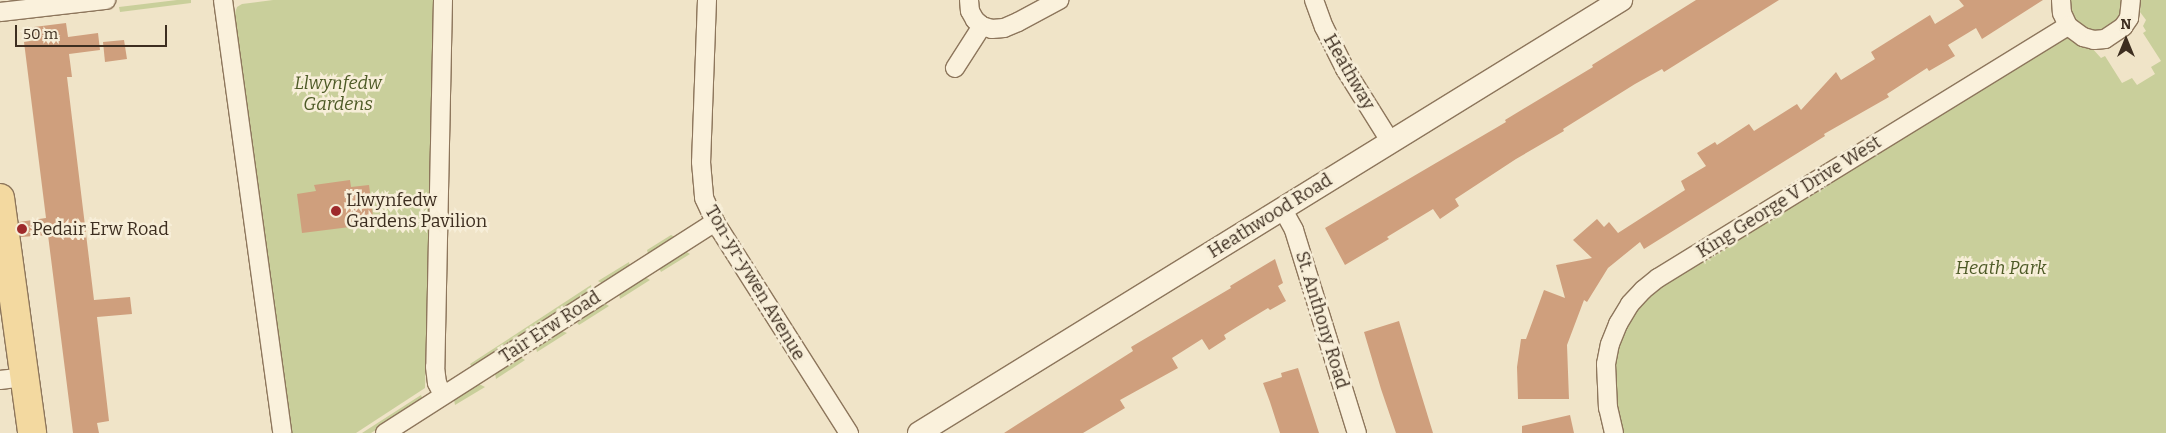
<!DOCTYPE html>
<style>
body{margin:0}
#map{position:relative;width:2166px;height:433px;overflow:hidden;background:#f0e4c8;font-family:Bitter,serif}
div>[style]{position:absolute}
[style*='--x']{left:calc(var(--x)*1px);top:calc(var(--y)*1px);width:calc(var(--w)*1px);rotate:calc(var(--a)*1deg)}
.green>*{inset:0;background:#c9cf9b}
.building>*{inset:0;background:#cf9f7d}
.roads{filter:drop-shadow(1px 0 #8d765c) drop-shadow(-1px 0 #8d765c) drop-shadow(0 1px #8d765c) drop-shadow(0 -1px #8d765c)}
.minor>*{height:18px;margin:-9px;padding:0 9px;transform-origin:9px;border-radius:9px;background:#faf1dc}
.tertiary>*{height:22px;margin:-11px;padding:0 11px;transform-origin:11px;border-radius:11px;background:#faf1dc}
.primary>*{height:28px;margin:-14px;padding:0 14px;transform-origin:14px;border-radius:14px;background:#f3d9a0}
.dots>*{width:14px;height:14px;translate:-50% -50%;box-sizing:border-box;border:2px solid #f7eed8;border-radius:50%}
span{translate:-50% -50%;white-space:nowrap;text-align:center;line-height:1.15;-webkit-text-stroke:5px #f7eed8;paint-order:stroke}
.street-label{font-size:18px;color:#3d2e20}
.park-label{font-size:18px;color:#4d5a26;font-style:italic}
.poi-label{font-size:18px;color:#3d2e20}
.left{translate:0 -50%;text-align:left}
.north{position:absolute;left:2101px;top:15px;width:50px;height:50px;-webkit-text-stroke:4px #f7eed8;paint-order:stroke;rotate:0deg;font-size:14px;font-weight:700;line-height:20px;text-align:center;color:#3d2e20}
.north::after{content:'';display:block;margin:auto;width:18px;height:22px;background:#3d2e20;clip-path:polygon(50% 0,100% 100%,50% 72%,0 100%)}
.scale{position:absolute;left:15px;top:25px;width:152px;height:22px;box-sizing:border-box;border:2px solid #3d2e20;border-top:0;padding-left:6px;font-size:15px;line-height:18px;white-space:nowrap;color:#3d2e20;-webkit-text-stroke:4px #f7eed8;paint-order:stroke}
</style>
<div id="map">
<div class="green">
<i style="clip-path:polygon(177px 0,191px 0,191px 3px,120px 12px,119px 7px)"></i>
<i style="clip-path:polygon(273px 0,434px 0,425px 388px,356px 433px,290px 433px,234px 16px,237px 7px,242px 4px)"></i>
<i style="clip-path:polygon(2070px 0,2123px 0,2122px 14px,2117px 22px,2102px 32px,2093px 32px,2085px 29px,2072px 18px,2069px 10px)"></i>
<i style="clip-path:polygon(2141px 0,2166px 0,2166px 433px,1619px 433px,1615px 415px,1612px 360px,1629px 316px,1651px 290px,2065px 36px,2091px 47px,2101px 58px,2105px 56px,2122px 83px,2132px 78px,2137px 85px,2155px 74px,2151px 67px,2161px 61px,2143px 33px,2146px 31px,2143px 26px,2146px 20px,2140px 12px)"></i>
<i style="clip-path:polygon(671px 235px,675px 237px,648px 254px,647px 250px)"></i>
<i style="clip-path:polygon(685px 251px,690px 254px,661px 272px,659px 268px)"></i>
<i style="clip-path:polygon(629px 262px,630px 267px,603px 284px,598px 281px)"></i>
<i style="clip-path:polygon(645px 277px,650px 280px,620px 299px,619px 294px)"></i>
<i style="clip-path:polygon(591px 285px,592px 291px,472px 367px,470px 364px)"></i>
<i style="clip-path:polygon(604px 303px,609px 306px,579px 325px,577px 323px)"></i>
<i style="clip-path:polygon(562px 331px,567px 333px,537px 352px,536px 348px)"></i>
<i style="clip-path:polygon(520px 357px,525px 360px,496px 379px,495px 373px)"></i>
<i style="clip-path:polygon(479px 384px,485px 387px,455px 405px,454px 400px)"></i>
<i style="clip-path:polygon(421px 395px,423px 400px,371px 433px,362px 433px)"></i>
</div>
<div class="building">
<i style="clip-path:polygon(1696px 0,1779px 0,1664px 72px,1662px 69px,1635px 84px,1563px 129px,1564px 131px,1516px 159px,1455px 199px,1459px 206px,1440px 219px,1433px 209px,1387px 237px,1389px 239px,1345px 265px,1325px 228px,1506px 122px,1505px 120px,1593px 67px,1592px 65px)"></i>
<i style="clip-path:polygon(1959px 0,2043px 0,1982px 39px,1976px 28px,1948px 45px,1955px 56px,1929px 71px,1927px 68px,1887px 94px,1889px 97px,1824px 134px,1825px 136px,1644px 249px,1640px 242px,1608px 268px,1587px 302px,1584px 300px,1567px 345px,1569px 399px,1518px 399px,1517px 367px,1521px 339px,1526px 339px,1544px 290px,1565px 298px,1556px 265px,1592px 258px,1573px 240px,1597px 219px,1604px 227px,1609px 222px,1618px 233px,1685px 190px,1681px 181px,1706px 166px,1697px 153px,1715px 142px,1717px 145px,1749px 124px,1754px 131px,1797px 104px,1801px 110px,1836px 72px,1841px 80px,1875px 59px,1871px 52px,1930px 15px,1935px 24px,1964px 6px)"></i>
<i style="clip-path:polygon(66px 23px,68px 37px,98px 33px,100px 50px,69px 54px,72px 77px,67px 77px,94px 300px,130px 297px,132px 314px,97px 317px,109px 421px,97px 423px,99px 433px,73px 433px,48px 235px,21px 237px,19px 222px,46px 218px,24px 42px,36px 40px,34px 27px)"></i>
<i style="clip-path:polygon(124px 40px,127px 59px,105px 62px,103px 42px)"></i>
<i style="clip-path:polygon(350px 180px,351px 187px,369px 185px,374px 224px,302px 233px,297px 194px,316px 191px,314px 185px)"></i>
<i style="clip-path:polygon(1275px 259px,1283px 283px,1278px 286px,1286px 301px,1270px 310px,1268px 308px,1240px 325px,1224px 335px,1226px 339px,1209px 350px,1202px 339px,1172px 358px,1178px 368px,1120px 400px,1125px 408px,1083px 433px,1004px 433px,1133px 351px,1131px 347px,1231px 288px,1230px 286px)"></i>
<i style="clip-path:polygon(1399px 321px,1414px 371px,1433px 433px,1396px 433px,1381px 389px,1364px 332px)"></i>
<i style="clip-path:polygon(1298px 368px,1308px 399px,1319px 433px,1280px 433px,1270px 402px,1263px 383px,1282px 377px,1281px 373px)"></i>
<i style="clip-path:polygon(1570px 415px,1574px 433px,1522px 433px,1522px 426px)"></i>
</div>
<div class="roads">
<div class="minor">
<i style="--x:223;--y:0;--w:437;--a:82.2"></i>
<i style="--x:443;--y:0;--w:367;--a:91.2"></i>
<i style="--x:435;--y:367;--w:16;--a:83"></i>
<i style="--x:437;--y:383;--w:13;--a:63"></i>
<i style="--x:707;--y:0;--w:162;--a:92.1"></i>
<i style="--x:701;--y:162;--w:36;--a:85"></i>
<i style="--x:704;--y:198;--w:26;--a:65"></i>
<i style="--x:715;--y:222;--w:250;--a:57.6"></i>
<i style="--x:969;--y:0;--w:11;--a:85"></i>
<i style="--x:970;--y:11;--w:10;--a:61"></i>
<i style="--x:975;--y:20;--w:9;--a:41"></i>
<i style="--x:982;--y:26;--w:10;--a:17"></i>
<i style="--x:992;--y:29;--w:12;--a:-5"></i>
<i style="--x:1004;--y:28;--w:15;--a:-23"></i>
<i style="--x:1018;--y:22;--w:47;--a:-28.2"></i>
<i style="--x:1314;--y:0;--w:29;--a:70"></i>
<i style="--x:1324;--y:27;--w:47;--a:63.4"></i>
<i style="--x:1345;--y:69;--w:85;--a:58"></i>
<i style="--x:2061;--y:0;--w:13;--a:86"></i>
<i style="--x:2062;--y:13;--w:14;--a:65"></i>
<i style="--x:2068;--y:26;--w:19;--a:36"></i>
<i style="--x:2083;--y:37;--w:11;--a:15"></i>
<i style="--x:2094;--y:40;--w:11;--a:-5"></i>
<i style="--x:2105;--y:39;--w:22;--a:-34"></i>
<i style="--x:2123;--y:27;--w:11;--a:-56"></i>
<i style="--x:2129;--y:18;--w:18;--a:-84"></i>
<i style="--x:0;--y:12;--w:107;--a:-6.5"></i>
<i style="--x:955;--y:68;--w:50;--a:-57.3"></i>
<i style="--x:1282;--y:208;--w:25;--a:61"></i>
<i style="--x:1294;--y:230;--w:213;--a:72.8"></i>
<i style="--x:0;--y:380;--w:24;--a:-7"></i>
<i style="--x:385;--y:433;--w:392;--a:-32.6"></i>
<i style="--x:1614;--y:433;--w:26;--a:-103"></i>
<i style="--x:1608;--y:408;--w:44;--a:-92.6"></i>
<i style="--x:1606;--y:364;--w:20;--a:-79"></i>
<i style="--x:1610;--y:344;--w:22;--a:-68"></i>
<i style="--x:1618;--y:324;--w:23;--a:-59"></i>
<i style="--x:1630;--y:304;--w:19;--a:-47"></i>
<i style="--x:1643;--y:290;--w:19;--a:-39"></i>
<i style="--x:1658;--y:278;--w:481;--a:-31.6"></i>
</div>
<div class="tertiary">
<i style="--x:919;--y:433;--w:825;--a:-31.67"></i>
</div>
<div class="primary">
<i style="--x:0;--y:198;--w:237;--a:82.2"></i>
</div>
</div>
<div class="dots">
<i style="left:336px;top:211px;background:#9e2a2b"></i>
<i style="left:22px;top:229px;background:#9e2a2b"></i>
</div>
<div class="street-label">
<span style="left:1349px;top:72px;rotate:60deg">Heathway</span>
<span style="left:1789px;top:197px;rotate:-32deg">King George V Drive West</span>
<span style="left:1270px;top:216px;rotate:-32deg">Heathwood Road</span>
<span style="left:755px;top:283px;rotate:59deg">Ton-yr-ywen Avenue</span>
<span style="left:1322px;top:320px;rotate:73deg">St. Anthony Road</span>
<span style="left:550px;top:327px;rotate:-33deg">Tair Erw Road</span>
</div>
<div class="park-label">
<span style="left:338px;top:94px">Llwynfedw<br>Gardens</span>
<span style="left:2001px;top:268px">Heath Park</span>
</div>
<div class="poi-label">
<span class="left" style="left:346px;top:211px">Llwynfedw<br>Gardens Pavilion</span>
<span class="left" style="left:32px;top:229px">Pedair Erw Road</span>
</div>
<div class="north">N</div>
<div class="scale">50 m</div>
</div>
